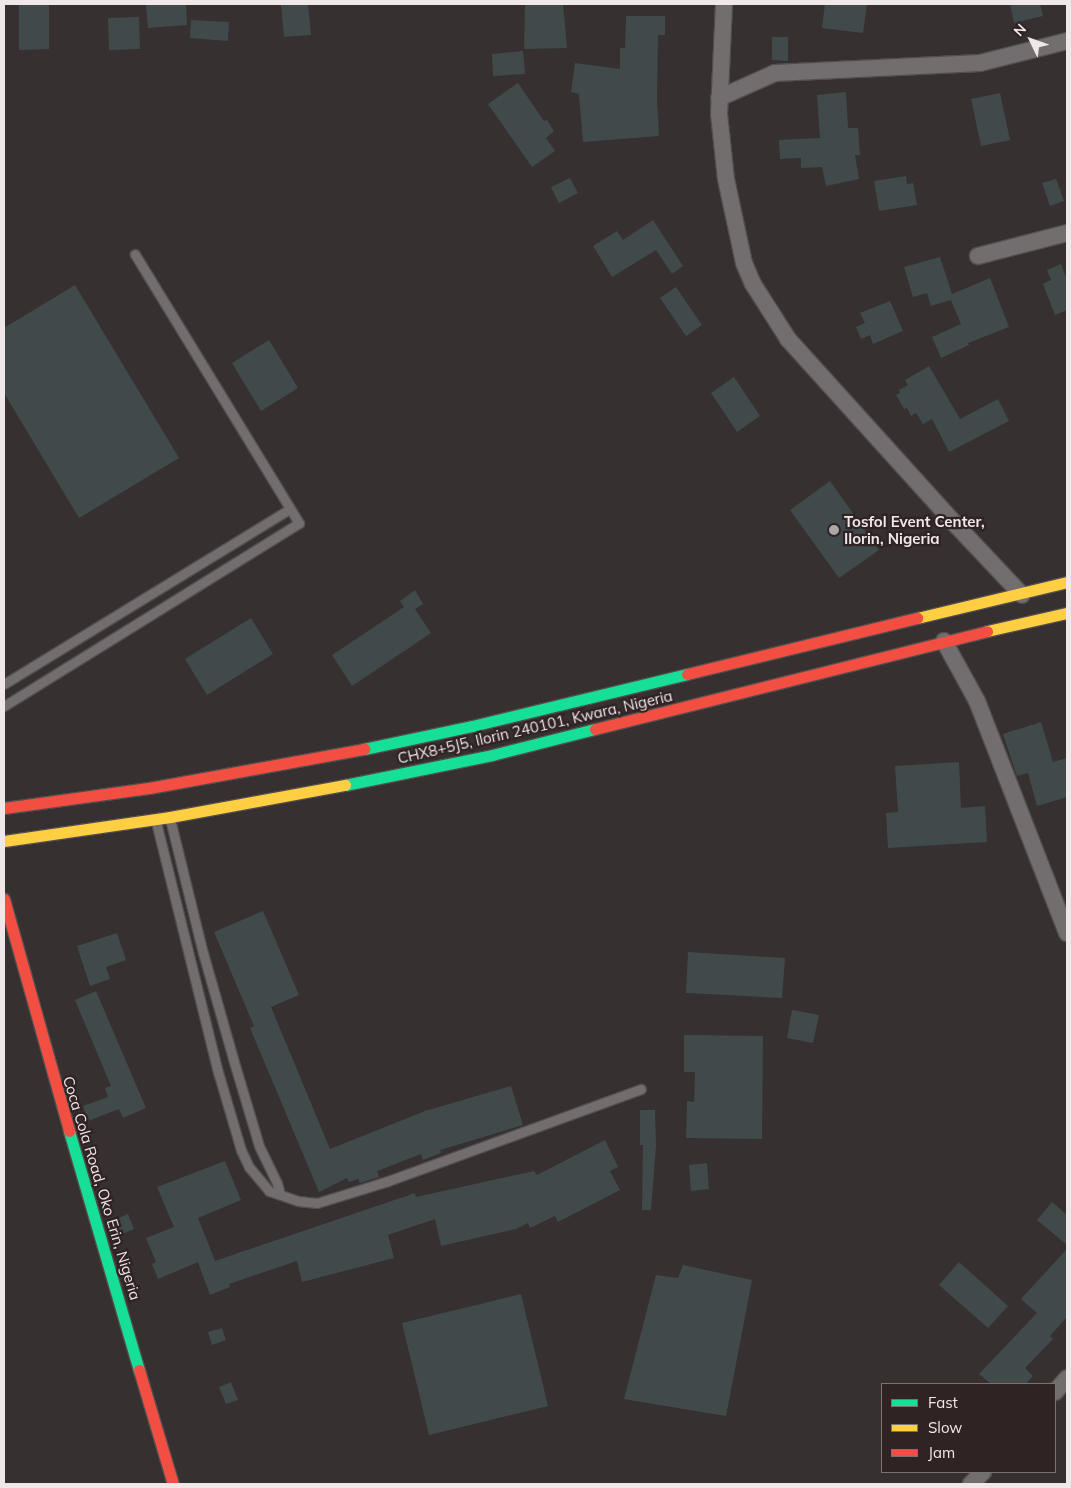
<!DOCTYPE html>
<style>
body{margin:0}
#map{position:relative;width:1071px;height:1488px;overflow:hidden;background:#363030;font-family:Mulish,sans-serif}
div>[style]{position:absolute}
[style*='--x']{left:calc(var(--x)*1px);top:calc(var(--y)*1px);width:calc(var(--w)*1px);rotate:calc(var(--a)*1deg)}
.building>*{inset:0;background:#414a4b}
.roads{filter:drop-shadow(1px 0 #534e4e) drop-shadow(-1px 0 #534e4e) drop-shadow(0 1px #534e4e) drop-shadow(0 -1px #534e4e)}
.lane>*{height:9px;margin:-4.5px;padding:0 4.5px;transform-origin:4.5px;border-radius:4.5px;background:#726e6f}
.street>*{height:16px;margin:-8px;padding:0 8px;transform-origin:8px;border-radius:8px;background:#726e6f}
.fast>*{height:11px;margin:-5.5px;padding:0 5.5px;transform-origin:5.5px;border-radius:5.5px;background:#16e098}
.slow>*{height:11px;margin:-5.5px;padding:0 5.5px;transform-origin:5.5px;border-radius:5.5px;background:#ffcf43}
.jam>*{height:11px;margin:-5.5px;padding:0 5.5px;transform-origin:5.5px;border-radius:5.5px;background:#f24e42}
.dots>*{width:14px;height:14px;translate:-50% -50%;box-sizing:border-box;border:2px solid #2f2324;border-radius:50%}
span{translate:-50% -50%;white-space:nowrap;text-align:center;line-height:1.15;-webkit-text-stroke:4.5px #2f2324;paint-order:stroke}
.poi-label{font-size:15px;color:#efe7e8;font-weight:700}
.left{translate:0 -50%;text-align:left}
.street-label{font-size:15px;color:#efe7e8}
.frame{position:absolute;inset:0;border:5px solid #efe7e8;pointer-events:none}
.legend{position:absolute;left:881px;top:1383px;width:175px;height:90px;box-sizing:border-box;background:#2f2324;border:1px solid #7c7172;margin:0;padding:6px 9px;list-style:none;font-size:15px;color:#efe7e8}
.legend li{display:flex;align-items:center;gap:10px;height:25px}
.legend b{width:25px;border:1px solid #7c7172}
.north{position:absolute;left:1006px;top:15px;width:50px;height:50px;-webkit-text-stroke:4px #2f2324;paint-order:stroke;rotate:312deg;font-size:14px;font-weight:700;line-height:20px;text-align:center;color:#efe7e8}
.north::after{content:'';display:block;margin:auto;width:18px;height:22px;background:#efe7e8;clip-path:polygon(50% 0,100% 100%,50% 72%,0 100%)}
</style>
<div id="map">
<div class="building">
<i style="clip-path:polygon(19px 4px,49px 4px,49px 49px,19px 50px)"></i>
<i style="clip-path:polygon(146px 4px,186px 4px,187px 25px,148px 28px)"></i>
<i style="clip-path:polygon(281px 4px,308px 4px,311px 35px,284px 37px)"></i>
<i style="clip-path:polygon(525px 4px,563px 4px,567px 48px,524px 49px)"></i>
<i style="clip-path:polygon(825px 4px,867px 4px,863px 33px,822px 28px)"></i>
<i style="clip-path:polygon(1010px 4px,1040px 4px,1043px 16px,1014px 23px)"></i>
<i style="clip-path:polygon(626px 16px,665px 16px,665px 35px,658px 35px,657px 100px,659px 136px,583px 142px,579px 94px,571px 92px,575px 63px,620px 69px,620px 48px,625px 48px)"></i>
<i style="clip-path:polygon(139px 17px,140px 49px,109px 50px,108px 18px)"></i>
<i style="clip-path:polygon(191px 20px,229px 22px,228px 41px,190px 38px)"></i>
<i style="clip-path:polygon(772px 37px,788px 37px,788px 61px,772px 60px)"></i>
<i style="clip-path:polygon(523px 51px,525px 74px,493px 76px,492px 54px)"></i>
<i style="clip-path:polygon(518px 83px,544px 121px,547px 120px,554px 131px,546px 138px,555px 151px,532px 167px,488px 104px)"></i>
<i style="clip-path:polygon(846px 92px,848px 128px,858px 128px,860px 155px,855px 155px,859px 179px,826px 186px,822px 167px,801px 168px,801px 158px,780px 159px,779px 140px,820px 138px,817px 95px)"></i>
<i style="clip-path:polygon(1000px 93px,1010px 140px,981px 146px,971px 99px)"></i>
<i style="clip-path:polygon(906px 176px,907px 184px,913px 183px,917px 205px,879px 211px,874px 181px)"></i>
<i style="clip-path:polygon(570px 178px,578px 193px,559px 203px,551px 187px)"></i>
<i style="clip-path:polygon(1056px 179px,1064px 201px,1050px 206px,1042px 183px)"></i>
<i style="clip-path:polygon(653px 220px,683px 266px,672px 274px,656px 250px,612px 277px,593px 246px,617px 231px,623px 240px)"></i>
<i style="clip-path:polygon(940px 257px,952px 294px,990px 278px,1009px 327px,968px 343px,969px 345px,941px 358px,932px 337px,961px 324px,951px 300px,931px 306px,927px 293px,913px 297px,904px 267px)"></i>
<i style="clip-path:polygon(1061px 264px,1067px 280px,1067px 310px,1055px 315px,1043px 284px,1051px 280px,1047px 270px)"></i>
<i style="clip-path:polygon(75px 285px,179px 458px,79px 518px,4px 393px,4px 328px)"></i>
<i style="clip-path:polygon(676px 287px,702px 325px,686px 336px,660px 298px)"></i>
<i style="clip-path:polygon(890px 301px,903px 331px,873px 344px,870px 335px,861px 339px,856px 327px,865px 323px,860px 313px)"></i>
<i style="clip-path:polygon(269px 340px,298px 388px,261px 411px,232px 363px)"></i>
<i style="clip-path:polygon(929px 366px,960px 419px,998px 399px,1009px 421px,949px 452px,932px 419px,923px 424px,916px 413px,911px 416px,907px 408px,904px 409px,896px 395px,900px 393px,899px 390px,908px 385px,905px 380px)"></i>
<i style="clip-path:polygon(734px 377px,760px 416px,737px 432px,711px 393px)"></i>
<i style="clip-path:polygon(830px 481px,879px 550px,839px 578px,790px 510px)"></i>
<i style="clip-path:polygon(415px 590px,423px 604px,415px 609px,431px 633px,352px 686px,332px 655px,404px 607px,400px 601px)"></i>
<i style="clip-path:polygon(251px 618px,273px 654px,207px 695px,185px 659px)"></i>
<i style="clip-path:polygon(1041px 722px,1053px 762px,1067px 758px,1067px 797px,1037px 806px,1028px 773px,1017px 776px,1003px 734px)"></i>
<i style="clip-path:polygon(959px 762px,961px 808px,985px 806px,987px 842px,888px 848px,886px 813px,898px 812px,895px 766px)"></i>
<i style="clip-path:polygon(263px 911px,299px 995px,271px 1007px,330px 1149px,425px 1111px,511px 1086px,523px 1125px,440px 1150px,441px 1153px,423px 1160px,421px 1154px,377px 1171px,379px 1177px,360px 1183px,358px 1179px,349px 1182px,347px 1178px,319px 1192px,250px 1028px,254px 1026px,214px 932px)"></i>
<i style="clip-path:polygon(117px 933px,126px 960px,106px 967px,110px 979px,90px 986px,77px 946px)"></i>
<i style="clip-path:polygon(688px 952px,785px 958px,782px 998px,686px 993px)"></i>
<i style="clip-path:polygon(96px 991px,146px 1108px,123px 1118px,119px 1109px,88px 1121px,83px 1106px,108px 1097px,105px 1088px,111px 1086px,75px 1000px)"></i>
<i style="clip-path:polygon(792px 1010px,819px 1015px,813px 1043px,787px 1038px)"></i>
<i style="clip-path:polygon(684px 1035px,763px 1036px,762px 1139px,686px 1138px,687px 1101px,694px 1102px,695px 1072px,684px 1072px)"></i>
<i style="clip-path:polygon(640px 1110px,655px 1110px,656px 1146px,651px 1210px,642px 1210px,643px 1145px,640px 1145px)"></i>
<i style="clip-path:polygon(605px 1140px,618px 1167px,610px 1171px,620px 1190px,558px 1222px,555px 1216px,530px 1228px,528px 1223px,516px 1229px,441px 1246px,435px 1219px,388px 1235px,394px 1258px,302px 1282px,297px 1261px,229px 1284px,230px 1287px,210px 1295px,198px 1262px,158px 1279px,152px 1264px,156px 1262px,146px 1238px,174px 1227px,157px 1187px,225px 1161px,241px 1200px,198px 1218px,215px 1261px,415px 1193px,416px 1197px,534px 1171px,537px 1175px)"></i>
<i style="clip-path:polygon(707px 1163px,709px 1189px,691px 1191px,689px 1165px)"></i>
<i style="clip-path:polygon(1052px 1202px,1067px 1215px,1067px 1245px,1037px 1220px)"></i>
<i style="clip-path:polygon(128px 1214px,134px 1229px,120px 1235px,114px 1220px)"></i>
<i style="clip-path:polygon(1067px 1249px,1067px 1317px,1050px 1336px,1053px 1339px,1025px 1368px,1033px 1376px,1026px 1384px,991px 1384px,979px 1374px,1037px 1313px,1021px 1299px)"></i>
<i style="clip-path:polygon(959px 1262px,1008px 1306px,988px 1328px,939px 1285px)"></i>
<i style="clip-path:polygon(683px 1265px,752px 1280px,726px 1416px,624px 1399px,656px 1275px,678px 1278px)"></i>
<i style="clip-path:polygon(521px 1294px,548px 1406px,429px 1435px,402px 1323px)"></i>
<i style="clip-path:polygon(222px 1328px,226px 1340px,212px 1345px,208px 1332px)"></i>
<i style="clip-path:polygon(231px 1382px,238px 1400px,226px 1404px,219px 1387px)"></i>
</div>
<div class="roads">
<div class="lane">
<i style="--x:4;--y:684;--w:335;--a:-31.5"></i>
<i style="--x:4;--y:706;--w:347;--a:-31.8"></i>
<i style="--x:299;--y:523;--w:315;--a:-121.4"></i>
<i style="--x:170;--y:819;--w:138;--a:76.2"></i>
<i style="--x:203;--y:953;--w:113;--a:74.1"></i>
<i style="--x:234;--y:1062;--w:88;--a:73.4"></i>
<i style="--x:259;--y:1146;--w:41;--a:64.1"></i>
<i style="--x:277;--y:1183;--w:11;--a:75"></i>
<i style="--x:156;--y:822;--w:258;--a:76.1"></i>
<i style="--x:218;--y:1072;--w:81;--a:73.6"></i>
<i style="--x:241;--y:1150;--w:19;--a:65"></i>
<i style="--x:249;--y:1167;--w:31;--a:50"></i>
<i style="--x:269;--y:1191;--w:31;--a:19"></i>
<i style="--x:298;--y:1201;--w:19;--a:6"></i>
<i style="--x:317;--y:1203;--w:74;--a:-17.2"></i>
<i style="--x:388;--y:1181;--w:269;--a:-20"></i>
</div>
<div class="street">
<i style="--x:724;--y:4;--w:110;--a:92.6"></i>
<i style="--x:719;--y:114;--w:65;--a:83.9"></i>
<i style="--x:726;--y:179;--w:86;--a:77.9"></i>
<i style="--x:744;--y:263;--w:23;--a:67"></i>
<i style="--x:753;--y:284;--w:65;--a:57.5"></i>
<i style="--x:788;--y:339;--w:251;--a:47.9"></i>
<i style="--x:956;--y:525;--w:96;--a:46.7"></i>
<i style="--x:719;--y:98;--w:61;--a:-24.1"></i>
<i style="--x:775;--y:73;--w:205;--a:-2.8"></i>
<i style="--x:980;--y:63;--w:90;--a:-14.2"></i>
<i style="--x:978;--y:256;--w:92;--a:-14.5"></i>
<i style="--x:944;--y:641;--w:68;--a:61.2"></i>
<i style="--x:977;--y:701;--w:249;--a:68.8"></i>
<i style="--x:1055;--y:1392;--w:18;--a:-49"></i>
<i style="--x:971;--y:1484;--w:17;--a:-45"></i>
</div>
<div class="fast">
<i style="--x:364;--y:749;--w:110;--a:-12"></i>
<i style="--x:472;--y:726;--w:221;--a:-13.6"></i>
<i style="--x:345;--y:785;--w:150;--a:-11.5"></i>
<i style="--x:492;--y:755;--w:106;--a:-14.2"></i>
<i style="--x:69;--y:1131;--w:249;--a:73.7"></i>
</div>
<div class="slow">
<i style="--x:917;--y:618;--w:154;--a:-13.5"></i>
<i style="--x:987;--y:631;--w:82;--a:-12.7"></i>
<i style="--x:4;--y:841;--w:168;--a:-8.2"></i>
<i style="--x:170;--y:817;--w:178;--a:-10.4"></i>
</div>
<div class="jam">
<i style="--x:687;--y:674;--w:237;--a:-13.7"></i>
<i style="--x:595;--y:729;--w:404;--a:-14"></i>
<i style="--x:4;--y:808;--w:146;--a:-7.9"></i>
<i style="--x:149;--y:788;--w:219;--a:-10.3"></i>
<i style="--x:4;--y:899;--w:241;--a:74.3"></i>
<i style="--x:139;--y:1370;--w:119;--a:73.4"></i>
</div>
</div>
<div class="dots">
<i style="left:834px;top:530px;background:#aea7a8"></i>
</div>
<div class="poi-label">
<span class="left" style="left:844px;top:530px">Tosfol Event Center,<br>Ilorin, Nigeria</span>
</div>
<div class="street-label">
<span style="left:535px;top:727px;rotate:-13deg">CHX8+5J5, Ilorin 240101, Kwara, Nigeria</span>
<span style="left:102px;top:1188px;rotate:73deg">Coca Cola Road, Oko Erin, Nigeria</span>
</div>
<div class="frame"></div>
<ul class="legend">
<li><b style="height:6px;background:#16e098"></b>Fast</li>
<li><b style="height:6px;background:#ffcf43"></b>Slow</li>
<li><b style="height:6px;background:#f24e42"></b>Jam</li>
</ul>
<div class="north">N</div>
</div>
